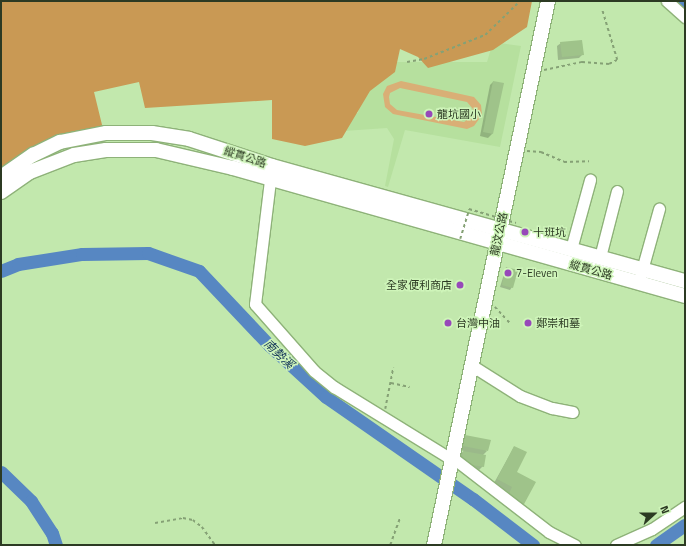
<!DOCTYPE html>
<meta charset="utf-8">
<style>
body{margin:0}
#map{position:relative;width:686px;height:546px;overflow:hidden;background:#c2e8ad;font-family:"Titillium Web","Noto Sans TC",sans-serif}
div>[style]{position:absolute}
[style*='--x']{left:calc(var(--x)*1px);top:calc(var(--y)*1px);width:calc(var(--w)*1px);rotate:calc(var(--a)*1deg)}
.built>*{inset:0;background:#b6e09e}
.green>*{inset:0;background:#d9af76}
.forest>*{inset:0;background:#c99954}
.shadow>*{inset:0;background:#0003}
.river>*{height:13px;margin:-6.5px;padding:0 6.5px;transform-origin:6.5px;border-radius:6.5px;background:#5787c2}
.building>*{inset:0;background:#9fc38a}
.path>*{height:1.5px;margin-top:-0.75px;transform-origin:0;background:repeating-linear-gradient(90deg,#85a175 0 3px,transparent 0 6px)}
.roads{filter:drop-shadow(1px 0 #8eb279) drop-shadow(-1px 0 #8eb279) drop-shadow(0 1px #8eb279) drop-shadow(0 -1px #8eb279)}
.minor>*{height:11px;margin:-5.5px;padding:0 5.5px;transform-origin:5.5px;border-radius:5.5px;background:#fff}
.major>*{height:14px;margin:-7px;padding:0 7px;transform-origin:7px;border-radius:7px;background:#fff}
.path-bridge>*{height:1.5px;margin-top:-0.75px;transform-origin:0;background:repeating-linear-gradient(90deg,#85a175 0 3px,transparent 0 6px)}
.dots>*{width:11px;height:11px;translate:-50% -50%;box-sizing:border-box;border:2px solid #cff5ba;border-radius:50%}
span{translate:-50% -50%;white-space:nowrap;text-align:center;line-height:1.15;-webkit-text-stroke:3px #cff5ba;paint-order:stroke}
.poi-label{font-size:11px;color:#2c3a23}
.left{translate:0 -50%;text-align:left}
.right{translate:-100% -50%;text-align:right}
.street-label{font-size:11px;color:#2c3a23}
.water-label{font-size:12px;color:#0c2e55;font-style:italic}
.frame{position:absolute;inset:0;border:2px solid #2c3a23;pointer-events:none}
.north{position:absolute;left:634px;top:494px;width:40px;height:40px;-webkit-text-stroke:3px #cff5ba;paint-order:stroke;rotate:69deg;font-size:11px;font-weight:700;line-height:16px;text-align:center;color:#2c3a23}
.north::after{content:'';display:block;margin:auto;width:14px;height:18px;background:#2c3a23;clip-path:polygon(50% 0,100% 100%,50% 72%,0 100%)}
</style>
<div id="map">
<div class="built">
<i style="clip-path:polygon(493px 42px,521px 46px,500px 147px,405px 130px,388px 187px,385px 186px,394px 139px,387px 128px,344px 131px,344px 115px,358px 113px,365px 77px,385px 62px,487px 62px)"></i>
</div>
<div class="green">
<i style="clip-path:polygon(evenodd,401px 81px,474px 97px,481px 105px,482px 115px,474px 126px,467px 129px,393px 114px,385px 107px,383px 94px,387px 86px,401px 81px,400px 88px,467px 102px,473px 109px,472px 116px,464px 122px,397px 110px,390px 104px,389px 97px,390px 93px,400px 88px)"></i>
</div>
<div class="forest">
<i style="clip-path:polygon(1px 1px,532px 1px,527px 27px,493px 50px,428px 68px,418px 57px,400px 49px,395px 72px,370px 91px,342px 138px,305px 146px,272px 139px,272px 100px,145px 108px,139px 82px,94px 92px,104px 133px,47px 150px,1px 177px)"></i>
</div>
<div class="shadow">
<i style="clip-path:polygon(561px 43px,582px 55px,579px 58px,558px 60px,557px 46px)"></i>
<i style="clip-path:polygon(493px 82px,502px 84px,492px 134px,488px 138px,480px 136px,490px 85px)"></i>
<i style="clip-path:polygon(506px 268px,512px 287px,510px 290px,500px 287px)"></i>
<i style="clip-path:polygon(465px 436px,487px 451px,483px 455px,483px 466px,479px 470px,457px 466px,459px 455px,464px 451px,460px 450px,462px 439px)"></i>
<i style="clip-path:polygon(514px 447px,515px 472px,520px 508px,505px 500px,509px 493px,494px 483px)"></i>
</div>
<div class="river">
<i style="--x:682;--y:1;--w:4;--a:45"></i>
<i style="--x:1;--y:271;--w:18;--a:-22"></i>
<i style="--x:18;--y:264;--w:65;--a:-8.9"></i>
<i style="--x:82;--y:254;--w:66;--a:-0.9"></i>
<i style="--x:148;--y:253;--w:54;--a:19.4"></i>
<i style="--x:199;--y:271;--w:102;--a:46.6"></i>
<i style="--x:269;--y:345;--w:77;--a:42.4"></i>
<i style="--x:326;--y:397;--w:179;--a:34.8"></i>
<i style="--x:473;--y:499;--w:76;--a:37.5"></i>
<i style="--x:1;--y:472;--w:42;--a:44"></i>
<i style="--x:31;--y:501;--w:38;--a:57"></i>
<i style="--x:52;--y:533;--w:13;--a:72"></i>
<i style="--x:656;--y:545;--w:35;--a:-35"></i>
</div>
<div class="building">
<i style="clip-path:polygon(582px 40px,584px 55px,562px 57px,560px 42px)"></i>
<i style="clip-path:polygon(493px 81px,504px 83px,493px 134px,483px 132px)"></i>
<i style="clip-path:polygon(506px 267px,518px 270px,513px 288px,502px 285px)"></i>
<i style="clip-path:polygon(465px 435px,491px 440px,488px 451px,463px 446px)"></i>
<i style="clip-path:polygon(514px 446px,527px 452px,517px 472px,536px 482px,523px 506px,507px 498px,512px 487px,497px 479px)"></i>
<i style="clip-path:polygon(463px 451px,486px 455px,484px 467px,461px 463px)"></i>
</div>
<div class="path">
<i style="--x:407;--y:62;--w:17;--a:-10"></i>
<i style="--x:424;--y:59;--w:66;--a:-21.5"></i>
<i style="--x:485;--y:35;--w:49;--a:-44.2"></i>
<i style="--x:544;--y:70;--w:39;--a:-12"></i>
<i style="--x:582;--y:62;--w:27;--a:4"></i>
<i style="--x:609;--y:64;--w:9;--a:-27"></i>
<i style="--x:617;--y:60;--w:52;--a:-106.7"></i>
<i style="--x:527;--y:151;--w:14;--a:4"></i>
<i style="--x:541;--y:152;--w:25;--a:23"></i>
<i style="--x:564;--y:162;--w:25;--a:-2"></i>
<i style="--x:495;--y:307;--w:22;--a:47"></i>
<i style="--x:391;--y:383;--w:19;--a:12"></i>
<i style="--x:385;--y:409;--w:42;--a:-79"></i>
<i style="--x:155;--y:523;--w:28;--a:-10"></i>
<i style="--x:183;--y:518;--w:10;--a:11"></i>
<i style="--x:193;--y:520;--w:11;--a:38"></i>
<i style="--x:202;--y:527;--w:22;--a:54"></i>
<i style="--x:390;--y:545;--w:29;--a:-70"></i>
</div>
<div class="roads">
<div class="minor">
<i style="--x:667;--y:1;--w:24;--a:42"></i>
<i style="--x:271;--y:172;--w:133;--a:96.9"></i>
<i style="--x:255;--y:304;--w:89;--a:48.6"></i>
<i style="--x:314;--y:371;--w:26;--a:39"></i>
<i style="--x:334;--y:387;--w:132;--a:31.6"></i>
<i style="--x:571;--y:249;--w:72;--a:-74.6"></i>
<i style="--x:600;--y:257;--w:68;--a:-75.6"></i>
<i style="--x:640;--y:277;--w:71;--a:-74.4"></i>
<i style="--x:471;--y:365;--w:58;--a:32.3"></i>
<i style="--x:520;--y:396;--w:34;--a:21"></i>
<i style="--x:552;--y:408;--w:21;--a:11"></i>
<i style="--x:453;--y:458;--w:121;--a:37.6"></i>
<i style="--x:549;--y:532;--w:29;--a:27"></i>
<i style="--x:616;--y:545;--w:39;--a:-24"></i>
<i style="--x:652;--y:529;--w:40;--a:-34"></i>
</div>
<div class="major">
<i style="--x:1;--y:177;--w:39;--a:-35"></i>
<i style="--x:33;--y:155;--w:30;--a:-26"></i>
<i style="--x:60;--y:142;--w:47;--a:-11.1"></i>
<i style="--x:106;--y:133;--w:46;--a:0"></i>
<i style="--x:152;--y:133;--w:37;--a:9"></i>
<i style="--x:189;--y:139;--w:87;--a:18"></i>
<i style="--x:272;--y:166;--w:429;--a:15.6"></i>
<i style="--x:1;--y:192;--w:35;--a:-35"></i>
<i style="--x:30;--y:172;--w:47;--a:-21.1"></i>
<i style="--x:74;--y:155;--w:32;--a:-9"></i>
<i style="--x:106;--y:150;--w:50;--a:0"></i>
<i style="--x:156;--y:150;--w:79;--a:13.2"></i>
<i style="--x:233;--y:168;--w:470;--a:15.8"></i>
<i style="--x:434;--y:545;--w:556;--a:-78.16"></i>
</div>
</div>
<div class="path-bridge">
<i style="--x:460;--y:239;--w:31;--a:-73"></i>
<i style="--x:469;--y:209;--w:49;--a:16.6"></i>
</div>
<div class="dots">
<i style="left:429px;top:114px;background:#9749b9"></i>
<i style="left:525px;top:232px;background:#9749b9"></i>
<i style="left:508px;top:273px;background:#9749b9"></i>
<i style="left:460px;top:285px;background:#9749b9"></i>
<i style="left:448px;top:323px;background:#9749b9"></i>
<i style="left:528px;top:323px;background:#9749b9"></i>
</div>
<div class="poi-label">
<span class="left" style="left:437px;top:114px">龍坑國小</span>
<span class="left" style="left:533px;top:232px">十班坑</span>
<span class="left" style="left:516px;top:273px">7-Eleven</span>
<span class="right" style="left:452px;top:285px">全家便利商店</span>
<span class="left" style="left:456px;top:323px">台灣中油</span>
<span class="left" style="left:536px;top:323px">鄭崇和墓</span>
</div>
<div class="street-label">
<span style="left:245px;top:157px;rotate:18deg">縱貫公路</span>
<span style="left:499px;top:234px;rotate:-78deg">龍汶公路</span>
<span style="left:591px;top:270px;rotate:16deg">縱貫公路</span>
</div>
<div class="water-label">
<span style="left:279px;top:354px;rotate:44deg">南勢溪</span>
</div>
<div class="frame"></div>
<div class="north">N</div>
</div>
